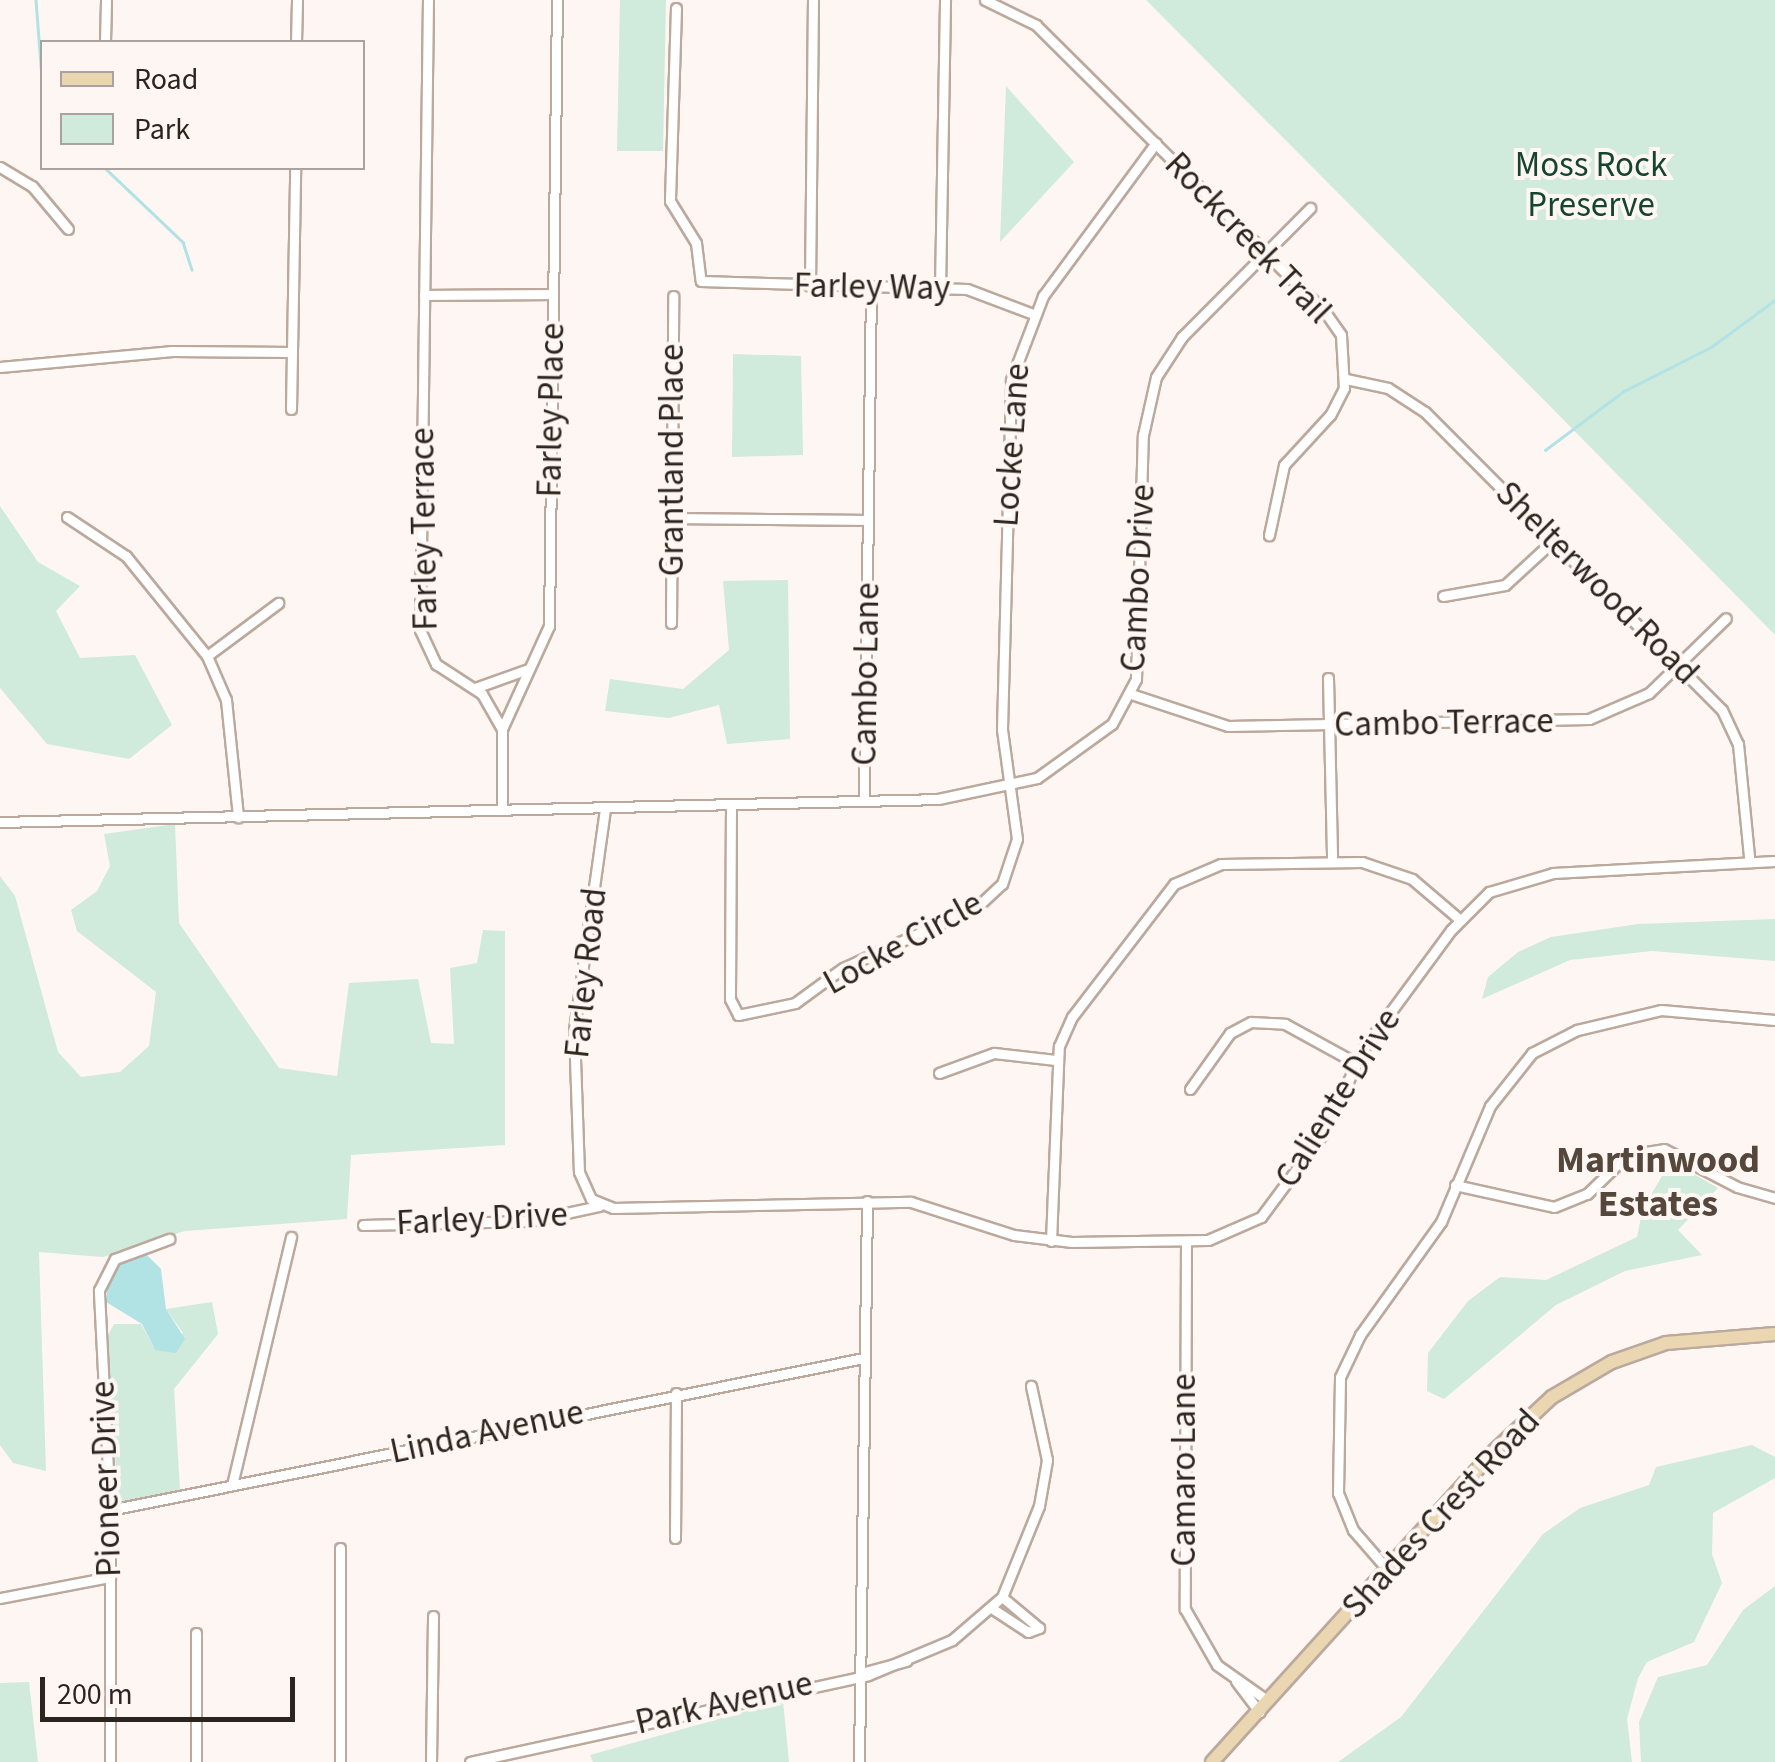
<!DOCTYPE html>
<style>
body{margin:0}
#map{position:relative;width:1775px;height:1762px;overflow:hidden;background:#fef6f2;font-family:"Source Sans 3",sans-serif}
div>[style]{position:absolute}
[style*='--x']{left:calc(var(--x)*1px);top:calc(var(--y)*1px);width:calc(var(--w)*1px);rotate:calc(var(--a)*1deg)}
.green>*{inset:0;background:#d0eadb}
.water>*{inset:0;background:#b1e3e5}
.stream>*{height:2.5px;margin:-1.25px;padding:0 1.25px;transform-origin:1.25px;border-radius:1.25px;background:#b1e3e5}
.roads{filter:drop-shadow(2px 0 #bba99d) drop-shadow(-2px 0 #bba99d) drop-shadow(0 2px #bba99d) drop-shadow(0 -2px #bba99d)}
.street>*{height:9px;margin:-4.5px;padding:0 4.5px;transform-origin:4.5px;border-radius:4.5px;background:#fff}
.secondary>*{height:12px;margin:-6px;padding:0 6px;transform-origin:6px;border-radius:6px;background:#ead7b2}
span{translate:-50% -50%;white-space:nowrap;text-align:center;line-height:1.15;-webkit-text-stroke:8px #fef6f2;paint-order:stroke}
.park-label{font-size:35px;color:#14452f}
.street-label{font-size:35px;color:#2b241f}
.neighbourhood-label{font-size:38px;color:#56473d;font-weight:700}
.legend{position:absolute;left:40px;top:40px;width:325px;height:130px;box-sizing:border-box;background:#fef6f2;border:2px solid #aaa29e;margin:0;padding:12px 18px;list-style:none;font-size:30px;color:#2b241f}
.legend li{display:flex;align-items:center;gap:20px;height:50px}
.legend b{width:50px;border:2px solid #aaa29e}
.scale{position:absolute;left:40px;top:1677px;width:255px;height:45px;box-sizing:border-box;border:5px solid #2b241f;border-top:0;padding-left:12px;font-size:30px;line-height:35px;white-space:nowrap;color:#2b241f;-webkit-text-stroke:8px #fef6f2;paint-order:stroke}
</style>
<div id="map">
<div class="green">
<i style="clip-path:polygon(620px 0,666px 0,663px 151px,617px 151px)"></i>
<i style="clip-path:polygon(1146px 0,1775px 0,1775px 635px,1545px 401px)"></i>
<i style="clip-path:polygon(1006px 86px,1074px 162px,1000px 242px)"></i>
<i style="clip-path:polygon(733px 354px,801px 356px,803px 455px,732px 457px)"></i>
<i style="clip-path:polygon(0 506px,38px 562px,80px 586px,56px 611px,80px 658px,135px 655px,172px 725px,129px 759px,47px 744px,0 688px)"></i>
<i style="clip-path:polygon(788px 580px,790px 739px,727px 744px,719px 705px,669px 718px,605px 711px,610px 679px,683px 689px,729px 650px,723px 581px)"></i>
<i style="clip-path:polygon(175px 824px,179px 923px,279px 1068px,337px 1076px,349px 983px,418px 979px,431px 1043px,454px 1044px,450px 968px,477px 963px,483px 930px,505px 931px,505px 1145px,351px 1155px,347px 1219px,185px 1231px,103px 1257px,39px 1252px,46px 1471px,13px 1463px,0 1445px,0 876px,15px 896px,58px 1052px,81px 1077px,120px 1072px,149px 1046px,156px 992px,77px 931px,71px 910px,97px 891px,110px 866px,104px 834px)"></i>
<i style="clip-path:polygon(1775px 919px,1775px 961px,1652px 951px,1570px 960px,1482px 999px,1488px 977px,1518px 952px,1551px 937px,1638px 924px)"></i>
<i style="clip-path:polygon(1671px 1161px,1718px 1188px,1678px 1230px,1702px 1255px,1625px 1271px,1556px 1305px,1444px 1399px,1427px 1391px,1428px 1353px,1468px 1301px,1500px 1277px,1546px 1280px,1637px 1237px,1643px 1208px)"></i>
<i style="clip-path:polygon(212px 1302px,218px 1334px,174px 1389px,180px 1490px,118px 1506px,108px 1335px,114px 1324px,141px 1324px,155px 1350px,183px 1333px,166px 1309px)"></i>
<i style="clip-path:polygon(1752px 1445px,1775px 1457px,1775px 1478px,1713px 1513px,1712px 1554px,1722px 1583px,1694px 1642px,1647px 1662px,1638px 1678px,1627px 1719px,1632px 1762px,1338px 1762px,1401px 1717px,1543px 1534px,1580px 1508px,1649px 1485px,1656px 1467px)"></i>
<i style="clip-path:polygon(1775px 1586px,1775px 1762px,1641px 1762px,1639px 1722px,1658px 1677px,1707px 1665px,1743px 1610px)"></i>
<i style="clip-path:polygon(29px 1682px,38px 1762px,0 1762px,0 1683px)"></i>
<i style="clip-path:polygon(783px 1701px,789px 1762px,593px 1762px,590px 1755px)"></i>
</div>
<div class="water">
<i style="clip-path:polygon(144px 1252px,161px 1269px,166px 1309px,185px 1339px,176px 1353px,155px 1350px,142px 1324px,106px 1302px,110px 1267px)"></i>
</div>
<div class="stream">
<i style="--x:36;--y:0;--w:78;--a:85.6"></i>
<i style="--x:105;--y:168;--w:108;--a:43.5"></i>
<i style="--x:183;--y:242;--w:29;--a:72"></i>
<i style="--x:1545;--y:450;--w:99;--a:-36.8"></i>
<i style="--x:1624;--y:391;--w:97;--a:-26.8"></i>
<i style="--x:1711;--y:347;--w:79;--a:-36.3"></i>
</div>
<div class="roads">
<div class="street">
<i style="--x:428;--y:0;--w:630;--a:90.73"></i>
<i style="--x:420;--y:630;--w:38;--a:65"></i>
<i style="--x:436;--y:664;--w:55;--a:33.1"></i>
<i style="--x:482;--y:694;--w:40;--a:60.3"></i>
<i style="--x:985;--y:0;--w:57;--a:26.1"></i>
<i style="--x:1036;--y:25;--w:407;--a:44.8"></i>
<i style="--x:1325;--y:312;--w:28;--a:55"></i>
<i style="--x:1341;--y:335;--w:53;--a:86.8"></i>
<i style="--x:1344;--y:388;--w:30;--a:117"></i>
<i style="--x:1330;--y:415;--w:68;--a:132.6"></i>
<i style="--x:1284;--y:465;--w:72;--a:102.1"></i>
<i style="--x:676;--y:8;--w:193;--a:91.8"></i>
<i style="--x:670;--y:201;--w:49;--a:58.2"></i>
<i style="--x:696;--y:243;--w:38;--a:83"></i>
<i style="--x:701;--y:281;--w:266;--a:1.7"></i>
<i style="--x:967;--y:289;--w:71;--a:20.7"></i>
<i style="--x:105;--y:42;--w:42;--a:-88.6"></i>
<i style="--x:296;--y:42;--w:42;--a:-88.6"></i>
<i style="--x:0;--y:167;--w:37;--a:31"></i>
<i style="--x:32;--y:186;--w:56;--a:50.1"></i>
<i style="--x:810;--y:286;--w:286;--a:-89.4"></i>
<i style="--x:940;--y:289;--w:289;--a:-89"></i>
<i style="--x:424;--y:295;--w:129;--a:-0.4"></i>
<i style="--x:0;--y:367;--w:173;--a:-5.3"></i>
<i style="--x:172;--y:351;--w:120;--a:0.5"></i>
<i style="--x:1346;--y:379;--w:43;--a:12.1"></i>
<i style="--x:1388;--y:388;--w:44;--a:33"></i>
<i style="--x:1425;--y:412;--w:421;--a:45.1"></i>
<i style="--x:1722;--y:710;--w:38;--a:65"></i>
<i style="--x:1738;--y:744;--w:114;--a:84.4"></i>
<i style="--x:291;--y:409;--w:241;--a:-89"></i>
<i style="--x:67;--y:517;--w:71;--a:33.5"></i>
<i style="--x:126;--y:556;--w:129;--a:51"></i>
<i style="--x:207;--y:656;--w:48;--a:66.6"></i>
<i style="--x:226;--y:700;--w:118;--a:84.1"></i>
<i style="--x:672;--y:518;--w:195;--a:0.6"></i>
<i style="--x:1443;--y:596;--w:63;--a:-10.1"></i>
<i style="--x:1505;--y:585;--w:67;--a:-42.6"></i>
<i style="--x:671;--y:623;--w:327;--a:-89.6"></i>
<i style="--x:207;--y:656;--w:89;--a:-36.7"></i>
<i style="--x:1328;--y:678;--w:183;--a:88.7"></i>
<i style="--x:475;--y:688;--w:56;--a:-19.7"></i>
<i style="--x:1131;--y:694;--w:102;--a:18.3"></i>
<i style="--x:1228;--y:726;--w:361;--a:-1.1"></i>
<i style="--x:1589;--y:719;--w:65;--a:-23.4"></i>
<i style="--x:1649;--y:693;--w:107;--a:-44.2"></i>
<i style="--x:864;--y:801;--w:513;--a:-89.22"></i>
<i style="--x:731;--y:805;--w:194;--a:90.3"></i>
<i style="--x:730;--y:999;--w:18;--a:63"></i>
<i style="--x:738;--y:1015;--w:58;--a:-11.9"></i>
<i style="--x:795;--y:1003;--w:59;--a:-36.1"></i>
<i style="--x:843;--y:968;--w:149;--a:-24.7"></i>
<i style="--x:978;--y:906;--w:33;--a:-43"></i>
<i style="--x:1002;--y:884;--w:47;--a:-71.6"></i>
<i style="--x:1017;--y:839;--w:111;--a:-97.8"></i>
<i style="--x:1002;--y:729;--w:349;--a:-88.5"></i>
<i style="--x:1011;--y:380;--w:90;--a:-69.1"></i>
<i style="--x:1043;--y:296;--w:190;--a:-53.6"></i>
<i style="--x:605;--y:809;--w:223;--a:98"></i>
<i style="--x:574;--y:1030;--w:142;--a:88"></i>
<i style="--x:579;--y:1172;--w:30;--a:66"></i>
<i style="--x:591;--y:1199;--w:24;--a:22"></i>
<i style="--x:613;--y:1208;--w:298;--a:-1.2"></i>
<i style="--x:911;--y:1202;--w:108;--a:17.8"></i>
<i style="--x:1014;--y:1235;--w:58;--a:6.9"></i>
<i style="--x:1072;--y:1242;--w:136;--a:-0.8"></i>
<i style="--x:1208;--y:1240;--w:58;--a:-23.5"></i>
<i style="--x:1261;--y:1217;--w:102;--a:-53.4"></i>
<i style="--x:1322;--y:1135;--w:97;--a:-64.2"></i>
<i style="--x:1364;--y:1048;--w:147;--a:-53.6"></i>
<i style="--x:1451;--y:930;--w:54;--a:-45"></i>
<i style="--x:1489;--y:892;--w:67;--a:-16.5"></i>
<i style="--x:1553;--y:873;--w:222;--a:-3.1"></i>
<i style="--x:502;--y:810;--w:81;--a:-90"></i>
<i style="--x:502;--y:729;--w:113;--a:-65.5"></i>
<i style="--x:549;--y:626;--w:626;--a:-89.27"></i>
<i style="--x:0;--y:822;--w:938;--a:-1.4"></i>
<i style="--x:938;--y:799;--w:101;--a:-12"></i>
<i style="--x:1037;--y:778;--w:92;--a:-35.8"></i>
<i style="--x:1112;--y:724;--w:51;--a:-61.9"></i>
<i style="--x:1136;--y:679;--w:244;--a:-88.4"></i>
<i style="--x:1143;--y:435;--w:59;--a:-77.4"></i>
<i style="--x:1156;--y:377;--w:48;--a:-57"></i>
<i style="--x:1182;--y:337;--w:182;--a:-45.2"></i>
<i style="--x:939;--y:1073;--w:59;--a:-20"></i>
<i style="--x:994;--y:1053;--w:62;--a:6.4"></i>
<i style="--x:1190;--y:1089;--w:69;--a:-54.5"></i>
<i style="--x:1230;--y:1033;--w:24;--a:-28"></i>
<i style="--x:1251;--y:1022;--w:34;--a:3"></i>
<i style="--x:1285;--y:1024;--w:79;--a:28.8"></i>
<i style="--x:1455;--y:1185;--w:101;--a:12.5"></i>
<i style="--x:1554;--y:1207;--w:35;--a:-22"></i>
<i style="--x:1587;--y:1194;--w:56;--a:-44.3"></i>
<i style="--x:1627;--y:1155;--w:37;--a:-9"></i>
<i style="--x:1664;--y:1149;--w:82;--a:27.5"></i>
<i style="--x:1737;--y:1187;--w:40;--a:16"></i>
<i style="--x:363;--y:1225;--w:166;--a:-1.4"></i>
<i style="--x:529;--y:1221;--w:72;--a:-12.1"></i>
<i style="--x:1051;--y:1241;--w:195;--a:-87.7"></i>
<i style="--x:1059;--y:1046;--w:32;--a:-66"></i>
<i style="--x:1072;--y:1017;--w:168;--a:-52.5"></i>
<i style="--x:1174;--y:884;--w:51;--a:-23.1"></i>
<i style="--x:1221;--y:864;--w:141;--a:-0.8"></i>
<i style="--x:1362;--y:862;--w:53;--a:18.8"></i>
<i style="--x:1412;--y:879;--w:62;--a:40.4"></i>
<i style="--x:1186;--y:1241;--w:368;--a:90.2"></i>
<i style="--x:1185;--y:1609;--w:64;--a:60.3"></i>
<i style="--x:1217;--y:1665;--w:62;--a:35.2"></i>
<i style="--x:232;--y:1485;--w:255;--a:-76.6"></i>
<i style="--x:110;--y:1510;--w:769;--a:-11.4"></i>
<i style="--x:675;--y:1538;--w:145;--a:-89.6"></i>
<i style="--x:340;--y:1548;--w:214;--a:90"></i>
<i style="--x:1387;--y:1569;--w:52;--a:-131.1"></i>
<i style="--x:1353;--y:1530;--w:40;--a:-112"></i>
<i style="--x:1338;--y:1493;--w:116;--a:-89"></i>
<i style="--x:1340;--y:1377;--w:47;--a:-64.5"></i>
<i style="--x:1360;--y:1335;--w:139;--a:-54.4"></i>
<i style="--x:1441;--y:1222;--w:126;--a:-67.1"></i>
<i style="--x:1490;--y:1106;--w:68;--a:-51.6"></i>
<i style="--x:1532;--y:1053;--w:51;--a:-27.1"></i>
<i style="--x:1577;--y:1030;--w:86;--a:-13.4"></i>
<i style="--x:1661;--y:1010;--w:114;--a:5"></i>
<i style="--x:0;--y:1598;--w:112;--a:-10.8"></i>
<i style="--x:993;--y:1609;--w:42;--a:33.3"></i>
<i style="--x:1028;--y:1632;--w:12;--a:-20"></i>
<i style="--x:1039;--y:1628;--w:48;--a:-140"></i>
<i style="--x:196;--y:1633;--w:129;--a:90"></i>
<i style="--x:861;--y:1673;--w:47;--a:-14.9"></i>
<i style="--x:1236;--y:1681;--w:39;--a:53"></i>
<i style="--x:110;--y:1762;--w:252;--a:-90"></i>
<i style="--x:110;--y:1510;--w:220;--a:-92.9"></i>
<i style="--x:99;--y:1290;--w:35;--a:-63"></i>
<i style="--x:115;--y:1259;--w:58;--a:-20.3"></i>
<i style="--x:431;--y:1762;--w:146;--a:-89.2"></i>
<i style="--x:470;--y:1762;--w:407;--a:-12.3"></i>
<i style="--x:868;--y:1675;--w:91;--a:-22.6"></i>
<i style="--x:952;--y:1640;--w:66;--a:-40.7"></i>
<i style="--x:1002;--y:1597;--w:98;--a:-67.9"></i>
<i style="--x:1039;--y:1506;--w:47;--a:-80.1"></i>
<i style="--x:1047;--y:1460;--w:76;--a:-102.2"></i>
<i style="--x:859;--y:1762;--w:561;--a:-89.18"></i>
</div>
<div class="secondary">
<i style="--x:1212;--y:1762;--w:414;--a:-47.8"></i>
<i style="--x:1490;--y:1455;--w:85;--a:-43.1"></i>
<i style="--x:1552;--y:1397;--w:69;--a:-30.3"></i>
<i style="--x:1612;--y:1362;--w:57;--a:-19.4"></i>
<i style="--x:1666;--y:1343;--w:109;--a:-4.7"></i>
</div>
</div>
<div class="park-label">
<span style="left:1591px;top:185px">Moss Rock<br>Preserve</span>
</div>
<div class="street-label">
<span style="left:1248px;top:238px;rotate:46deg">Rockcreek Trail</span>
<span style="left:872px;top:287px;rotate:1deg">Farley Way</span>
<span style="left:551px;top:410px;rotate:-89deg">Farley Place</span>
<span style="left:1012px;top:445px;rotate:-86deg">Locke Lane</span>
<span style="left:672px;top:460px;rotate:-90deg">Grantland Place</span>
<span style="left:424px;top:529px;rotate:-91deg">Farley Terrace</span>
<span style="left:1138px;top:578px;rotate:-87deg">Cambo Drive</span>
<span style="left:1597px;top:583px;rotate:45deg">Shelterwood Road</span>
<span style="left:866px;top:674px;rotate:-89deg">Cambo Lane</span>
<span style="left:1444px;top:723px;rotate:-1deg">Cambo Terrace</span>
<span style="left:903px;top:943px;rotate:-29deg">Locke Circle</span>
<span style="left:586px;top:973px;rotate:-84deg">Farley Road</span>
<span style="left:1338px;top:1098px;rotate:-58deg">Caliente Drive</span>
<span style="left:482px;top:1219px;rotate:-3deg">Farley Drive</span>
<span style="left:487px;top:1432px;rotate:-12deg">Linda Avenue</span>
<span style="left:1184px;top:1470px;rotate:-90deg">Camaro Lane</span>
<span style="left:106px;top:1479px;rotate:-92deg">Pioneer Drive</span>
<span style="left:1441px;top:1514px;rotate:-47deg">Shades Crest Road</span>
<span style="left:724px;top:1703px;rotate:-13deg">Park Avenue</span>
</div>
<div class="neighbourhood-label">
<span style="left:1658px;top:1183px">Martinwood<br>Estates</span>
</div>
<ul class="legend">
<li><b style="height:12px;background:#ead7b2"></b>Road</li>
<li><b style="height:28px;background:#d0eadb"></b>Park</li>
</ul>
<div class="scale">200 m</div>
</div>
